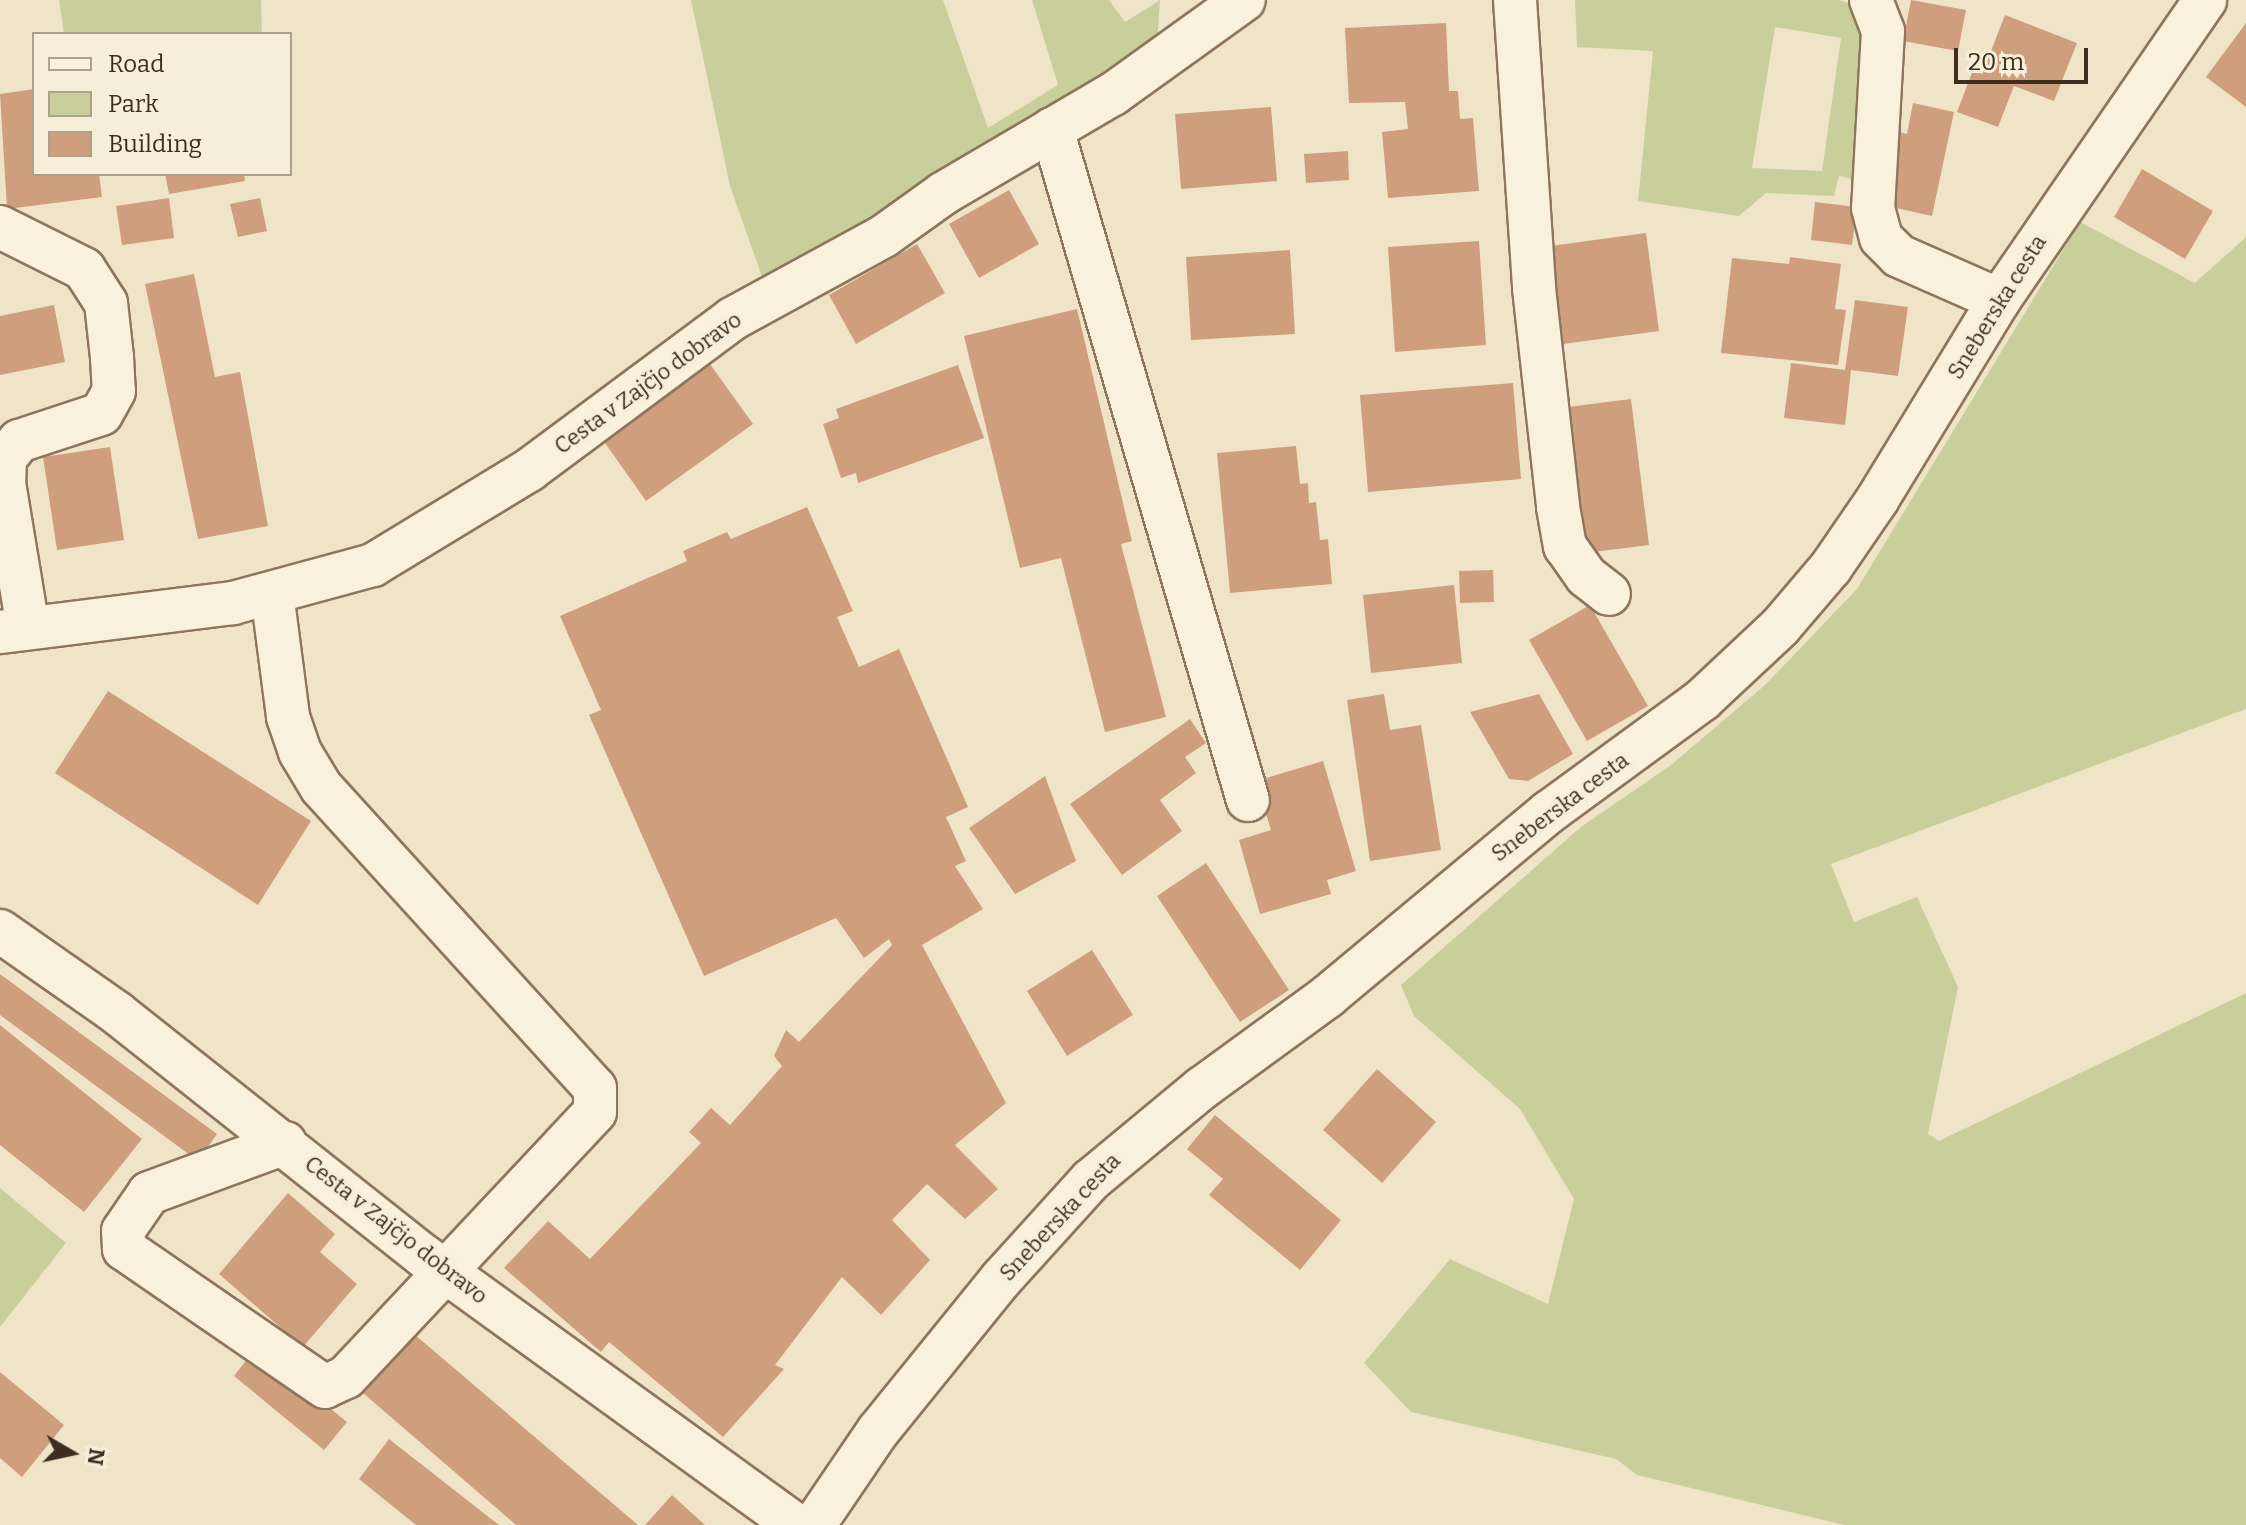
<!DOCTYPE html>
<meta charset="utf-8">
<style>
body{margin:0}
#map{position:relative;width:2246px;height:1525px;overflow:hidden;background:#f0e4c8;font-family:Bitter,serif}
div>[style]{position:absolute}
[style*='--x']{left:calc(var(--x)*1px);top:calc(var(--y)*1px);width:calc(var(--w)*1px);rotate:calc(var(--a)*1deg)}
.green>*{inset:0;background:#c9cf9b}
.building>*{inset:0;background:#cf9f7d}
.roads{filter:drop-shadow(2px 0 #8d765c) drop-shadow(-2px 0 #8d765c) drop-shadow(0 2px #8d765c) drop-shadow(0 -2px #8d765c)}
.minor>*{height:42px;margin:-21px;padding:0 21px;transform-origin:21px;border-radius:21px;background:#faf1dc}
span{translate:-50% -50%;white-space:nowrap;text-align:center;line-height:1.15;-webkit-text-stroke:6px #f7eed8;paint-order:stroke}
.street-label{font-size:22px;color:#3d2e20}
.legend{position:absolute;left:32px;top:32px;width:260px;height:144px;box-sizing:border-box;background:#f7eed8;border:2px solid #ada18e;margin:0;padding:10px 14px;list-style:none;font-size:24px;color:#3d2e20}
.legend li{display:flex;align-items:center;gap:16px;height:40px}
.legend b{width:40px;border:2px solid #ada18e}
.north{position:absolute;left:32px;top:1413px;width:80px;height:80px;-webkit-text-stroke:6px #f7eed8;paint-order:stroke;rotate:99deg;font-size:22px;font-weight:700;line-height:32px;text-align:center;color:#3d2e20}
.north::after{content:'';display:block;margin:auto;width:28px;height:36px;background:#3d2e20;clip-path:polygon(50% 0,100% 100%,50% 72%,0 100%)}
.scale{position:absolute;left:1954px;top:48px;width:134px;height:36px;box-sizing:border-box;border:4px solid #3d2e20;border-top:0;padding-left:10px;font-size:24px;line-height:28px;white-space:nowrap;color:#3d2e20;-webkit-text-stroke:6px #f7eed8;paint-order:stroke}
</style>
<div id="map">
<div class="green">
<i style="clip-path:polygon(59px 0,261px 0,262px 34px,64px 34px)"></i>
<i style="clip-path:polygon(691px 0,943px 0,988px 128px,1058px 85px,1032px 0,1109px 0,1125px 22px,1160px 0,1158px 30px,1149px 54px,765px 285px,730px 186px)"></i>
<i style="clip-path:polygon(evenodd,1575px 0,1838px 0,1862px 6px,1868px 37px,1857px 180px,1839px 176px,1834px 196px,1766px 193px,1739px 216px,1638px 201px,1653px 51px,1577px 47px,1575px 0,1775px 27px,1841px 38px,1822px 171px,1752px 168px,1775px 27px)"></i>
<i style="clip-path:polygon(2080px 222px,2195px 283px,2246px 237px,2246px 709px,1831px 864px,1854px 922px,1917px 897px,1958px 987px,1928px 1134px,1939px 1141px,2246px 993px,2246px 1525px,1844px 1525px,1637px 1475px,1616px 1459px,1411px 1412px,1364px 1363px,1450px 1259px,1548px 1304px,1574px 1199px,1520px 1109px,1414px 1016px,1401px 985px,1581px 827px,1671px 765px,1765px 685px,1857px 589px)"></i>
<i style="clip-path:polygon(0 1188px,66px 1243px,0 1327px)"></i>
</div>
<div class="building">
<i style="clip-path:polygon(1911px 0,1966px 10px,1958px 51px,1903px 41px)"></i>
<i style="clip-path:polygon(2005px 15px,2077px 43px,2054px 101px,2014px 86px,1998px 127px,1957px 112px,1973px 70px,1982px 74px)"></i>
<i style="clip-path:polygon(1446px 23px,1449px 91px,1458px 91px,1460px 119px,1473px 118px,1479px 191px,1388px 198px,1382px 132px,1408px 129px,1405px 102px,1349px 103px,1345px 28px)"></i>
<i style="clip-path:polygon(2246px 23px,2246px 107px,2206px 77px)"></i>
<i style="clip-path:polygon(34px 89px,34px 174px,99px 174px,102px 197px,7px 209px,0 94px)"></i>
<i style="clip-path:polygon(1913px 103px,1954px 112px,1932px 216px,1878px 204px,1894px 131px,1907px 134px)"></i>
<i style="clip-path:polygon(1271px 107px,1277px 181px,1181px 189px,1175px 114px)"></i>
<i style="clip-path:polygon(1348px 151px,1349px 180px,1306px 183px,1304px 154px)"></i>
<i style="clip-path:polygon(2142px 169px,2213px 211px,2185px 259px,2114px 217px)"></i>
<i style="clip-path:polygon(165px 174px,244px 174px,245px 181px,169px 194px)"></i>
<i style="clip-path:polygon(1009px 190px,1039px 244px,979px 278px,949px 224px)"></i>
<i style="clip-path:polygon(169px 198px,174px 238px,122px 245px,116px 206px)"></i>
<i style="clip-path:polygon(260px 198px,267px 231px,238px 237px,230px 204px)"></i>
<i style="clip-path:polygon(1815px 202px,1857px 207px,1852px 245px,1811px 240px)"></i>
<i style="clip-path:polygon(1646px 233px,1659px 331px,1556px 345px,1543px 247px)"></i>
<i style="clip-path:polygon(1479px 241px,1486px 345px,1395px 352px,1388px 247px)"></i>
<i style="clip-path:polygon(917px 244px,945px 293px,856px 344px,829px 295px)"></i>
<i style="clip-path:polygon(1290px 250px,1295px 334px,1191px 340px,1186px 257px)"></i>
<i style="clip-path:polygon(1790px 257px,1841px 264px,1835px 309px,1846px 310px,1838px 365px,1721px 353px,1732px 258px,1789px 264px)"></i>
<i style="clip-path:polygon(194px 274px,215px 377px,240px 372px,268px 526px,198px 539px,145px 284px)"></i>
<i style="clip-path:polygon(1855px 300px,1908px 307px,1898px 376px,1851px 370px,1845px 425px,1784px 418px,1791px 363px,1845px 370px)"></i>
<i style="clip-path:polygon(54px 305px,65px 362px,0 375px,0 316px)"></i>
<i style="clip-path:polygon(1077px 309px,1132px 541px,1121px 544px,1166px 717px,1105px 732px,1061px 558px,1020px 568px,964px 336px)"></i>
<i style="clip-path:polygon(705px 357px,753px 424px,646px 501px,598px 433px)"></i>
<i style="clip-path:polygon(958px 365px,984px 438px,858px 483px,856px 473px,841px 478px,823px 424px,839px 418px,836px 409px)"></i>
<i style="clip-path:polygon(1513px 383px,1521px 479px,1368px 492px,1360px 395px)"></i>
<i style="clip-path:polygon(1631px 399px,1649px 545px,1578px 554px,1560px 408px)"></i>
<i style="clip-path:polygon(1296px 446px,1300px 484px,1308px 483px,1309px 503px,1316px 502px,1320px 540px,1328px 539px,1332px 584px,1230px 593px,1217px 453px)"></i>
<i style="clip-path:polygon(110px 447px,124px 540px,57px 550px,43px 457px)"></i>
<i style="clip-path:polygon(807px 507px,853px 611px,837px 617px,859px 667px,899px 649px,968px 807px,946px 817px,966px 861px,955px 866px,983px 909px,922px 945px,1006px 1103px,955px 1145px,998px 1189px,965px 1219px,927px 1184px,892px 1220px,930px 1260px,881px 1315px,842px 1277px,775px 1365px,784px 1369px,723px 1437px,609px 1342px,601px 1352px,504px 1268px,548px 1221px,590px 1259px,701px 1143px,689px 1132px,711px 1108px,730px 1125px,782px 1066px,774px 1056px,786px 1030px,799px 1042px,892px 945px,889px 939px,864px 958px,836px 918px,704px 976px,589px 715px,601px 710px,560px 616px,687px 561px,683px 551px,727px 532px,731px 539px)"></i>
<i style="clip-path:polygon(1493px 570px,1494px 602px,1460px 603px,1459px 571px)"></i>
<i style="clip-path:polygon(1454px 585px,1462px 663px,1371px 673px,1363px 595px)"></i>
<i style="clip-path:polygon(1590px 605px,1648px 706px,1587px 741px,1529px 640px)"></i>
<i style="clip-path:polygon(108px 691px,311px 821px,258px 905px,55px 773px)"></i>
<i style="clip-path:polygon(1384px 694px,1390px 730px,1421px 725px,1441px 850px,1370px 861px,1347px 700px)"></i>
<i style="clip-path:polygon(1539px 694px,1573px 754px,1528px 781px,1509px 779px,1470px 712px)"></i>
<i style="clip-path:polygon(1190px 719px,1206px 743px,1185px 757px,1196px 773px,1160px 800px,1182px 831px,1122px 875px,1070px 804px)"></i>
<i style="clip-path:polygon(1323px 761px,1356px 871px,1327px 880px,1331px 894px,1260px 914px,1239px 840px,1271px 830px,1256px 781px)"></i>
<i style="clip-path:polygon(1045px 776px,1076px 861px,1015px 894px,969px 828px)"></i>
<i style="clip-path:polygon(1206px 863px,1289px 990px,1240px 1022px,1157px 896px)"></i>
<i style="clip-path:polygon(1092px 950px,1133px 1015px,1067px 1056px,1027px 991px)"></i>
<i style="clip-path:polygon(0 974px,217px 1134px,198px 1161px,0 1015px)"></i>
<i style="clip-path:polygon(0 1025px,142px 1139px,84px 1212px,0 1145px)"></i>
<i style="clip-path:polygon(1377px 1069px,1436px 1122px,1382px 1183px,1323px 1130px)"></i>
<i style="clip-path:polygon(1215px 1115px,1341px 1220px,1300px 1270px,1209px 1195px,1223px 1179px,1187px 1149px)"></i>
<i style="clip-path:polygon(288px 1193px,335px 1234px,320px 1252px,357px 1284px,303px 1347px,219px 1274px)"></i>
<i style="clip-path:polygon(414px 1334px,638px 1525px,516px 1525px,363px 1393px)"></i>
<i style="clip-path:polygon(256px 1348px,347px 1422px,324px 1450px,234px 1376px)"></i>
<i style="clip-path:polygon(0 1372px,64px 1425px,22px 1477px,0 1458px)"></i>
<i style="clip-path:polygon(389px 1439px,499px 1525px,416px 1525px,359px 1479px)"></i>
<i style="clip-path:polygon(672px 1495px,705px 1525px,645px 1525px)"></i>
</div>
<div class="roads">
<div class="minor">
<i style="--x:1515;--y:0;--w:289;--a:86.2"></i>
<i style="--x:1534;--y:288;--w:220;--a:83.7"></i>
<i style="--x:1558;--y:507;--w:40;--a:80"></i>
<i style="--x:1565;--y:546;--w:37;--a:55"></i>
<i style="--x:1586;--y:576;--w:29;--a:38"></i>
<i style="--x:1871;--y:0;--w:33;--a:69"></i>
<i style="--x:1883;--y:31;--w:177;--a:93.2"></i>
<i style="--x:1873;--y:208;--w:31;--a:75"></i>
<i style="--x:1881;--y:238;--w:25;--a:45"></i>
<i style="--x:1899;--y:256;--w:109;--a:23.7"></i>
<i style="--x:1052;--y:129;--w:699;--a:73.72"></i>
<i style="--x:0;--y:227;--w:94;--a:26.6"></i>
<i style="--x:84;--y:269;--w:40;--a:57.1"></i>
<i style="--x:106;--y:303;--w:54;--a:83.7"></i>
<i style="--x:112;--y:357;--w:34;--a:87"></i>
<i style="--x:114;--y:391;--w:26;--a:119"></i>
<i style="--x:101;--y:414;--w:86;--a:161.8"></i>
<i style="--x:19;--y:441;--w:22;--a:129"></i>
<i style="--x:5;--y:458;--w:25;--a:92"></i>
<i style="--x:4;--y:483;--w:147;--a:80.6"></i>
<i style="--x:272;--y:593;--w:125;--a:82.6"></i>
<i style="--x:288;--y:717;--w:37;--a:71"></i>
<i style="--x:300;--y:752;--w:41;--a:59"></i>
<i style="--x:321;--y:787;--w:407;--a:47.7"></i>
<i style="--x:595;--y:1088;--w:24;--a:90"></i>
<i style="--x:595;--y:1112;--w:364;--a:133.2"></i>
<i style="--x:346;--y:1377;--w:23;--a:155"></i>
<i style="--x:325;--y:1387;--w:244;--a:-145.5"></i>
<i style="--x:124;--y:1249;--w:18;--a:-93"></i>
<i style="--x:123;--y:1231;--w:46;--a:-55.6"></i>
<i style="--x:149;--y:1193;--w:145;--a:-20.2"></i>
<i style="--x:0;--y:632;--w:235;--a:-7.1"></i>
<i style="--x:233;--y:603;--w:145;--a:-15.2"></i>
<i style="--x:373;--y:565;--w:183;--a:-31.3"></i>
<i style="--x:529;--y:470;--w:253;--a:-36.6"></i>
<i style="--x:732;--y:319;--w:173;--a:-28.6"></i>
<i style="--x:884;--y:236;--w:74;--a:-35.6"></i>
<i style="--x:944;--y:193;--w:196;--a:-30.4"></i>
<i style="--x:1113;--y:94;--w:161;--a:-35.7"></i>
<i style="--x:0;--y:931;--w:143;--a:35"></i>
<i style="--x:117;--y:1013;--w:392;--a:38.4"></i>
<i style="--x:424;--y:1256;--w:458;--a:35.9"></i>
<i style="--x:814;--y:1525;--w:114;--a:-55.8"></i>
<i style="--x:878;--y:1431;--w:197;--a:-51"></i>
<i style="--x:1002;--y:1278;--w:132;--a:-47.8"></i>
<i style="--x:1091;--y:1180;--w:144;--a:-39.7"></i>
<i style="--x:1202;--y:1088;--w:156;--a:-36.1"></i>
<i style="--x:1328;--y:996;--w:288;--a:-39.8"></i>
<i style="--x:1549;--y:812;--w:190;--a:-36.2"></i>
<i style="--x:1702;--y:700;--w:107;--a:-43.1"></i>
<i style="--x:1780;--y:627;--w:79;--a:-49.6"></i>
<i style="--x:1831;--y:567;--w:81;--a:-55.5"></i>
<i style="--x:1877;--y:500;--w:234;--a:-58.6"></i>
<i style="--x:1999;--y:300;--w:364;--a:-55.5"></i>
</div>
</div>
<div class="street-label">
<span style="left:1997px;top:307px;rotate:-58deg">Sneberska cesta</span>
<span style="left:648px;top:383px;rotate:-36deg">Cesta v Zajčjo dobravo</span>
<span style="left:1560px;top:807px;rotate:-37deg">Sneberska cesta</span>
<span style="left:1060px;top:1217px;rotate:-47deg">Sneberska cesta</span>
<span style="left:396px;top:1230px;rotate:38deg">Cesta v Zajčjo dobravo</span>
</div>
<ul class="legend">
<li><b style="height:10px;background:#faf1dc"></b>Road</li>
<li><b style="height:22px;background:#c9cf9b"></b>Park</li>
<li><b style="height:22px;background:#cf9f7d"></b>Building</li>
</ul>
<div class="north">N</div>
<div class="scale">20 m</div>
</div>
